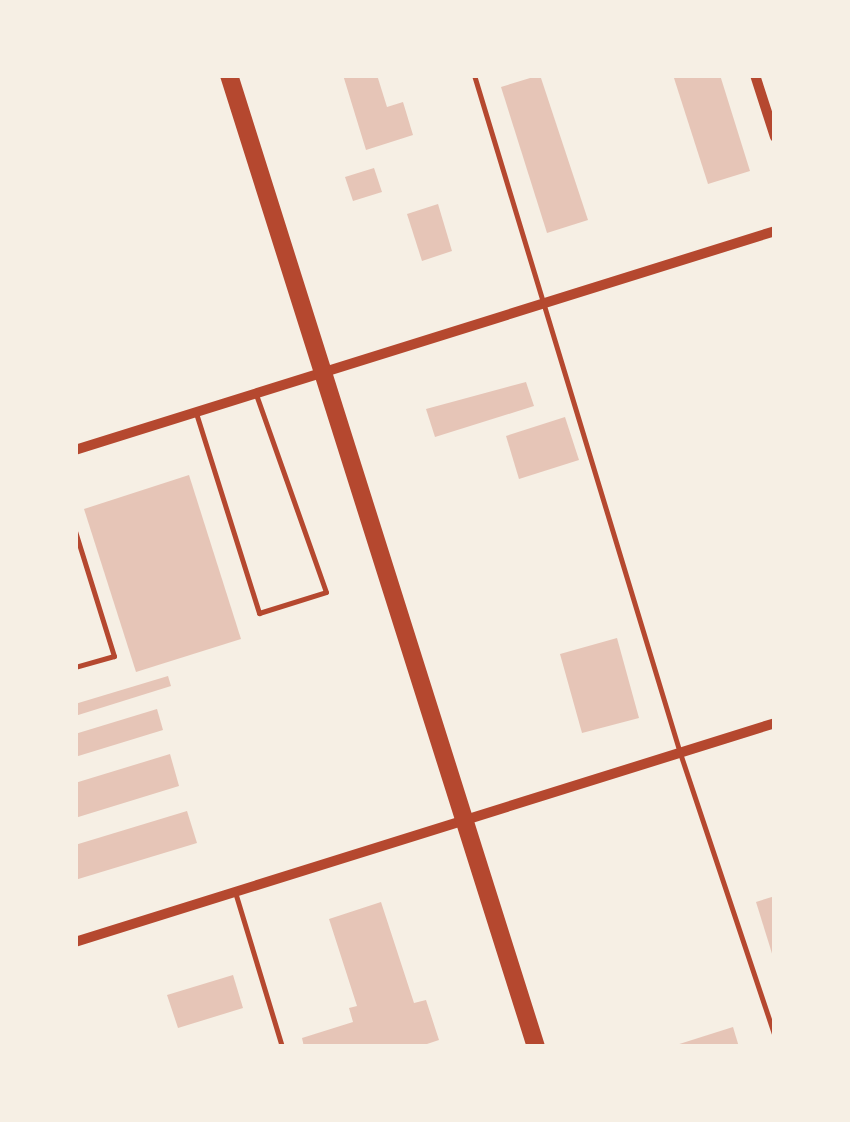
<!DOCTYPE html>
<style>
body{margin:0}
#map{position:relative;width:850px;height:1122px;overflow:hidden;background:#f6efe4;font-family:"Asap Condensed",sans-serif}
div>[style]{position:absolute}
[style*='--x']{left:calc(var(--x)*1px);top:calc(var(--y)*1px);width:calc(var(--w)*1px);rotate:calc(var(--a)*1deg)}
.building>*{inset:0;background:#e6c5b7}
.service>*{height:5px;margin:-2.5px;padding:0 2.5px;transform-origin:2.5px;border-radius:2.5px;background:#b5482f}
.minor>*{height:10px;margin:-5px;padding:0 5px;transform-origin:5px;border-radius:5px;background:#b5482f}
.primary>*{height:18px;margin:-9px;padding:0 9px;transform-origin:9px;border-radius:9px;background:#b5482f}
span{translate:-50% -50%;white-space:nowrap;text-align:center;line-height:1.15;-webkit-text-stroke:8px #f6efe4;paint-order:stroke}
.frame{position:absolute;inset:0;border:78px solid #f6efe4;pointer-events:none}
</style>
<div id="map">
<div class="building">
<i style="clip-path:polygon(343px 75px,377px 75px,387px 107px,403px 102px,413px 135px,366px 150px)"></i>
<i style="clip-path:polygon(540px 75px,588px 220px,547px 233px,501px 87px)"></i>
<i style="clip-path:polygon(673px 75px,720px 75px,750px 171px,708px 184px)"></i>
<i style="clip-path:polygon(374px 168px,382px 192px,353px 201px,345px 177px)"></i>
<i style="clip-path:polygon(438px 204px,452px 251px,422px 261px,407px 214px)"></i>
<i style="clip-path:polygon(526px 382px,534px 406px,435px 437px,426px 409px)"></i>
<i style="clip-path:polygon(565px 417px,579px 460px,519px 479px,506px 436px)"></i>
<i style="clip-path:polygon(189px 475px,241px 639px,136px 672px,84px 509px)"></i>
<i style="clip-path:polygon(617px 638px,639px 718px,582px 733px,560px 654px)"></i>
<i style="clip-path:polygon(168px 676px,171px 686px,75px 716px,75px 704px)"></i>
<i style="clip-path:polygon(157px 709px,163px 730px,75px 757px,75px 734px)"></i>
<i style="clip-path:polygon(170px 754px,179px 786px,75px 818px,75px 783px)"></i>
<i style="clip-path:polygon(187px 811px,197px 843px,75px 880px,75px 845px)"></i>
<i style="clip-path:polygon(775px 896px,775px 960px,774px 960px,756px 902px)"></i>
<i style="clip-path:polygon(381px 902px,414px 1003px,426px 1000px,439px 1040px,418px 1047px,304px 1047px,302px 1038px,353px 1022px,349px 1008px,357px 1006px,329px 919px)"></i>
<i style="clip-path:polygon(233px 975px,243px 1008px,178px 1028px,167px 995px)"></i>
<i style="clip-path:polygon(733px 1027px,739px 1047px,673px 1047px,673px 1046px)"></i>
</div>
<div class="service">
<i style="--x:474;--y:75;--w:709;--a:73.1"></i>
<i style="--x:680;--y:753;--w:299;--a:71.5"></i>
<i style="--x:196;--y:413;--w:210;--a:72.5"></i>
<i style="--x:259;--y:613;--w:70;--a:-17.4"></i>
<i style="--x:326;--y:592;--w:210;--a:-109.5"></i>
<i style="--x:75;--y:531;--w:131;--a:72.7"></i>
<i style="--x:114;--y:656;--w:41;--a:164.2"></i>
<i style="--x:235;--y:892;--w:162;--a:73.1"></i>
</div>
<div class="minor">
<i style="--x:755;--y:75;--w:65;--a:72.1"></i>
<i style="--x:75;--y:450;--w:733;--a:-17.37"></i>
<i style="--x:75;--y:942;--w:733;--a:-17.37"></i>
</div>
<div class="primary">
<i style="--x:229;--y:75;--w:1019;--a:72.47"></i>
</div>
<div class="frame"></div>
</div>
